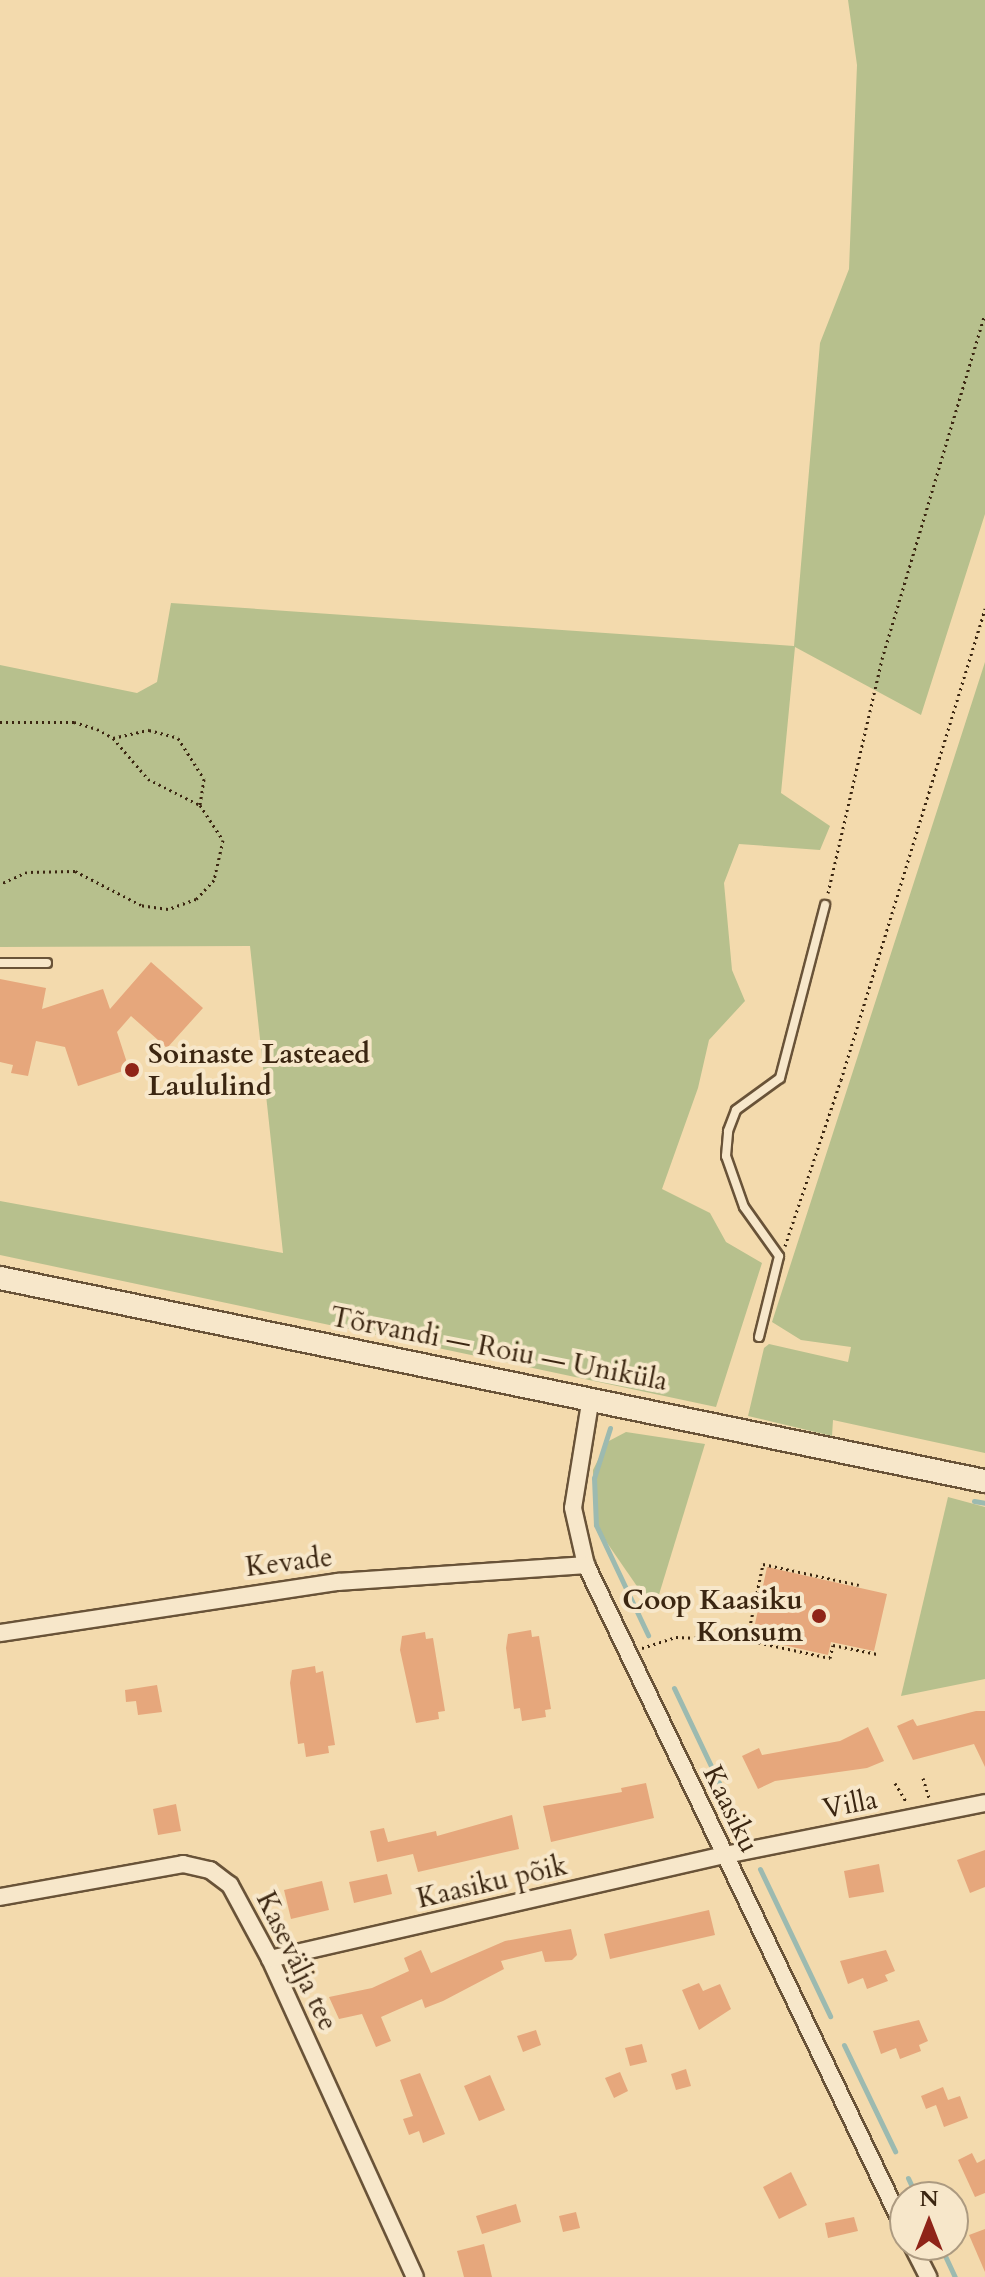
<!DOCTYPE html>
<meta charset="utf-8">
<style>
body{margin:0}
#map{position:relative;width:985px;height:2277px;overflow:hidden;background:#f3daad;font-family:Cardo,serif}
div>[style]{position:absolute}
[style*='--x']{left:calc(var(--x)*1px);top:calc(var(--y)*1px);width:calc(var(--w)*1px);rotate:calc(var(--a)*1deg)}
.green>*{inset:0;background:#b7c08d}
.stream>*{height:5px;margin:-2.5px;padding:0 2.5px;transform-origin:2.5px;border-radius:2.5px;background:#9cbab0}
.building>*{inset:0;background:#e6a77c}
.path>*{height:3px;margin-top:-1.5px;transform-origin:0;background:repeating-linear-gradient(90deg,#3b2611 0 2px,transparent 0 6px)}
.roads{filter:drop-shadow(2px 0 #695338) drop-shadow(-2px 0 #695338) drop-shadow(0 2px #695338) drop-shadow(0 -2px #695338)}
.service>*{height:8px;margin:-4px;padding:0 4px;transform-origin:4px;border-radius:4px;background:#f7e7ca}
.minor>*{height:16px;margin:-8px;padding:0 8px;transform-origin:8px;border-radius:8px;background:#f7e7ca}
.tertiary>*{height:22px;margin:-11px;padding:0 11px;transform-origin:11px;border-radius:11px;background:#f7e7ca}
.dots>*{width:22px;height:22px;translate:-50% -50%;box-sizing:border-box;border:4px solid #f7e7ca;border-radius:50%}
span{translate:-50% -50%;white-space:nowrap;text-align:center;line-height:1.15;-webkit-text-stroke:8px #f7e7ca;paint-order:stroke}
.poi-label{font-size:28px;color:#3b2611;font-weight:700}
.left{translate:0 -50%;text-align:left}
.right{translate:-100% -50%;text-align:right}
.street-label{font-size:28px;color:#3b2611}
.north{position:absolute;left:889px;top:2181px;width:80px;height:80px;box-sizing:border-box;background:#f7e7ca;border:2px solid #ac9a80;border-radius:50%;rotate:0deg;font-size:22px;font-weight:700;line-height:32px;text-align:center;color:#3b2611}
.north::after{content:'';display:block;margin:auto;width:28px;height:36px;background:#8f2418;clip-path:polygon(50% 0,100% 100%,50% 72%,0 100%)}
</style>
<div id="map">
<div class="green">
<i style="clip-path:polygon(848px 0,985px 0,985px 514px,921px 715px,795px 647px,781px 793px,830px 826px,820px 850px,739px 844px,724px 883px,732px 970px,745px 1001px,709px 1040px,698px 1088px,662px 1189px,710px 1213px,726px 1242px,762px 1263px,716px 1407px,0 1255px,0 1201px,283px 1253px,250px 946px,0 947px,0 665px,137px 693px,157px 682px,171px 603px,794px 646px,820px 343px,849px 269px,857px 65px)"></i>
<i style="clip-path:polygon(985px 662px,985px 1453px,833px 1420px,832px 1436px,748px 1416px,764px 1348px,769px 1344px,848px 1362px,851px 1347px,801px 1340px,772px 1322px)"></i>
<i style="clip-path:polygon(626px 1432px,705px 1444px,654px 1611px,601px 1534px,593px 1501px,593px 1470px,607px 1442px)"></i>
<i style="clip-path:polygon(948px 1497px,985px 1507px,985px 1679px,901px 1696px)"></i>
</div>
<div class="stream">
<i style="--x:610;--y:1428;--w:52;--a:107.7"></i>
<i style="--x:594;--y:1478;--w:47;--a:87.6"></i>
<i style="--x:596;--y:1525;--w:122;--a:64.7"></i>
<i style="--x:974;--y:1501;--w:11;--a:10"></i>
<i style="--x:674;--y:1688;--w:158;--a:64.6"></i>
<i style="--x:760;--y:1869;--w:163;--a:64.5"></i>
<i style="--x:844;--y:2045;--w:118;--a:64.3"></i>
<i style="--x:908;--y:2178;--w:21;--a:65"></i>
<i style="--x:940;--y:2245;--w:35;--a:65"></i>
</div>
<div class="building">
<i style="clip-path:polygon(151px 962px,203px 1008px,167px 1048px,131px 1016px,117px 1032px,129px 1069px,78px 1086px,65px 1047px,36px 1041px,28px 1076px,11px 1073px,13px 1065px,0 1062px,0 979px,46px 988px,42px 1009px,103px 989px,110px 1009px)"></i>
<i style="clip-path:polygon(767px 1567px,887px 1594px,874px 1651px,831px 1642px,828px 1655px,752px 1638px)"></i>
<i style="clip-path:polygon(531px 1630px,532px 1637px,539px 1636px,551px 1709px,545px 1710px,546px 1717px,522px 1721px,520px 1708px,514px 1709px,506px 1648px,508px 1634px)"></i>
<i style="clip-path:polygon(425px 1632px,426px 1639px,433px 1638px,445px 1711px,438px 1712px,439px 1719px,416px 1723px,400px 1650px,402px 1636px)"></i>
<i style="clip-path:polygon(315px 1666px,316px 1673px,323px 1671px,335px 1745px,328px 1746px,329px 1753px,306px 1757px,304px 1743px,298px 1744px,290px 1683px,292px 1670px)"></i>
<i style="clip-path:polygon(157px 1685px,162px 1712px,138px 1715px,136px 1701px,126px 1702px,125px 1690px)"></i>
<i style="clip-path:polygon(976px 1711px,985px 1711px,985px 1767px,974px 1744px,913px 1760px,897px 1726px,913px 1719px,917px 1726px)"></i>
<i style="clip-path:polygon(868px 1727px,884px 1761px,867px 1768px,775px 1781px,758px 1789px,742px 1756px,759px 1748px,762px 1755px,840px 1741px)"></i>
<i style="clip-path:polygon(646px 1783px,654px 1818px,551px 1842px,543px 1806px,622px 1792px,621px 1788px)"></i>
<i style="clip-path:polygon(176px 1804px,181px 1831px,158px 1835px,153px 1809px)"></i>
<i style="clip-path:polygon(512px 1815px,519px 1849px,418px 1872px,413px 1854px,377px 1862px,370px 1831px,384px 1828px,388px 1842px,436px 1831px,437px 1836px)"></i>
<i style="clip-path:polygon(985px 1850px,985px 1887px,970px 1893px,957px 1860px)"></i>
<i style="clip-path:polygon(879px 1864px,884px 1892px,849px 1898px,844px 1871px)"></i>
<i style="clip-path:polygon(387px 1874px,392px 1894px,354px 1903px,349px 1882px)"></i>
<i style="clip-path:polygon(322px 1881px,329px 1910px,291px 1919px,284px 1890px)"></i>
<i style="clip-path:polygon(709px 1910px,715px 1935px,610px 1959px,604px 1934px)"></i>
<i style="clip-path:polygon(571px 1929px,577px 1955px,572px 1960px,545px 1962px,542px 1951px,501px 1961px,504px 1969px,443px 2001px,425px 2008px,422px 1999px,381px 2017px,391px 2041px,376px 2047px,362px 2014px,339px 2019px,329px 1997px,372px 1988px,409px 1971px,404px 1958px,421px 1950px,431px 1973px,505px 1941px)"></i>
<i style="clip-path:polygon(886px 1950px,895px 1971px,885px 1975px,888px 1981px,867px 1989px,863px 1978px,848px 1984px,840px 1961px)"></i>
<i style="clip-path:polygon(699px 1983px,703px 1991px,720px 1984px,731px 2009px,699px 2030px,682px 1990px)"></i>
<i style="clip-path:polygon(919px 2020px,928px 2041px,919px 2045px,921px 2051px,900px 2059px,896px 2048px,881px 2054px,873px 2031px)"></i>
<i style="clip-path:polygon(536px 2030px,541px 2045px,523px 2052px,517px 2036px)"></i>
<i style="clip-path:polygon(642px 2044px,647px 2062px,630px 2066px,625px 2048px)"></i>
<i style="clip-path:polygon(686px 2069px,691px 2086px,676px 2090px,671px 2074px)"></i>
<i style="clip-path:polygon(620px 2072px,628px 2091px,614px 2098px,605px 2078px)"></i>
<i style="clip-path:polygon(420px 2073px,445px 2134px,423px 2143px,419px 2131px,409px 2135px,403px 2119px,413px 2116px,400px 2080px)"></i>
<i style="clip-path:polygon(490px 2075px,505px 2110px,479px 2121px,464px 2086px)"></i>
<i style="clip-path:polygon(943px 2087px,948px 2100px,960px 2096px,968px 2118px,944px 2127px,936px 2105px,926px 2109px,921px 2096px)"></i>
<i style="clip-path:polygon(972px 2153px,977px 2163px,985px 2159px,985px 2193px,975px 2197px,958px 2160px)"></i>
<i style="clip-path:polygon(791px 2172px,807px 2205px,779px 2219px,763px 2187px)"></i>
<i style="clip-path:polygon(516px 2204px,521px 2222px,482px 2234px,476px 2216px)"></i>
<i style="clip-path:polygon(576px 2212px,580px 2228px,563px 2232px,559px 2216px)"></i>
<i style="clip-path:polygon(854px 2217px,858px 2231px,828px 2238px,825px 2223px)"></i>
<i style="clip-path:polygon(985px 2229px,985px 2272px,969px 2235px)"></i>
<i style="clip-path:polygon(484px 2244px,492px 2277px,464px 2277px,457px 2251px)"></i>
</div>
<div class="path">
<i style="--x:0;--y:722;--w:74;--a:0"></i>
<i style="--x:74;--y:722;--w:24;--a:17"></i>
<i style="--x:97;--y:729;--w:18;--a:29"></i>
<i style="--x:113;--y:738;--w:54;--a:49.5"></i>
<i style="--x:148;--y:779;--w:58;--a:26.6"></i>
<i style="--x:200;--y:805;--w:42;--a:56.7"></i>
<i style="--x:223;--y:840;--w:41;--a:102.7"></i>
<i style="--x:214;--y:880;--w:26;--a:133"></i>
<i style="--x:196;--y:899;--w:30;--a:160"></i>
<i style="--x:168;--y:909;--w:27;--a:-172"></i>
<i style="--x:141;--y:905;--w:74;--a:-152.7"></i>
<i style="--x:75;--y:871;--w:48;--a:178.8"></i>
<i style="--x:27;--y:872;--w:30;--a:156"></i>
<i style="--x:113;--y:738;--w:37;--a:-13"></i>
<i style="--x:149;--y:730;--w:30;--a:15"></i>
<i style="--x:178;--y:738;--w:49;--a:57.6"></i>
<i style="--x:204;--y:779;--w:26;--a:99"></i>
<i style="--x:828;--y:893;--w:240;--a:-77"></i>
<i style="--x:882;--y:659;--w:360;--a:-73.4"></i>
<i style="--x:785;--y:1246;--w:175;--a:-71.4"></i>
<i style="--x:841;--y:1080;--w:493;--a:-73"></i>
<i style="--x:747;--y:1640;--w:85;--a:12.2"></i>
<i style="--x:830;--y:1658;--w:13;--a:-77"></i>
<i style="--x:833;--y:1645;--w:45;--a:11.6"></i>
<i style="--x:642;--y:1648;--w:36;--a:-18"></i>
<i style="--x:676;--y:1637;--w:71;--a:2.4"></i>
<i style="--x:747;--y:1640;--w:78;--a:-78.1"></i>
<i style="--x:763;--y:1564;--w:98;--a:12.3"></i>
<i style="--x:923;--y:1778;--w:21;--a:73"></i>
<i style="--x:895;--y:1783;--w:23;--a:59"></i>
</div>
<div class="roads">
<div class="service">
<i style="--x:0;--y:963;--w:47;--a:0"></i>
<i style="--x:759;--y:1337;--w:83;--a:-76.1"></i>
<i style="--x:779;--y:1256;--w:60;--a:-125.5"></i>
<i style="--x:744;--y:1207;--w:54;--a:-109.4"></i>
<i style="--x:726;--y:1156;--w:25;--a:-85"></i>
<i style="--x:728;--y:1131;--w:22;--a:-69"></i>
<i style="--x:736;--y:1110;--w:54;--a:-36"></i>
<i style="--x:780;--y:1078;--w:179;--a:-75.4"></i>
</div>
<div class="minor">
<i style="--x:591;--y:1397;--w:112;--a:99.2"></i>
<i style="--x:573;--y:1508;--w:58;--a:77.2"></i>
<i style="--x:586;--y:1565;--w:738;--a:64.37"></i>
<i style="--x:0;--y:1633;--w:342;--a:-8.6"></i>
<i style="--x:338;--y:1582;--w:249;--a:-3.9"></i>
<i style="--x:0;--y:1897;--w:186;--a:-10.2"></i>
<i style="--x:183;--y:1864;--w:28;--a:13"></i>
<i style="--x:210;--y:1870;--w:25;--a:37"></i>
<i style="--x:230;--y:1885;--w:84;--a:61.6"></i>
<i style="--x:270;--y:1959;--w:349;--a:65.5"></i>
<i style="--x:270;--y:1959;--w:467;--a:-12.9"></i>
<i style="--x:725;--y:1855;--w:265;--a:-11.3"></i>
<i style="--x:912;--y:2245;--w:36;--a:63"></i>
</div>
<div class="tertiary">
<i style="--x:0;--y:1278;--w:1006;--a:11.65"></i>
</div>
</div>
<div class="dots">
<i style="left:132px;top:1070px;background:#8f2418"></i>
<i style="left:819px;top:1616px;background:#8f2418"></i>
</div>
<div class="poi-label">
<span class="left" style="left:148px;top:1070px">Soinaste Lasteaed<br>Laululind</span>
<span class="right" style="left:803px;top:1616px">Coop Kaasiku<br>Konsum</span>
</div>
<div class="street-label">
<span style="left:499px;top:1349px;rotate:11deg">Tõrvandi — Roiu — Uniküla</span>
<span style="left:289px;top:1562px;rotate:-7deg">Kevade</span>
<span style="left:850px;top:1804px;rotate:-11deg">Villa</span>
<span style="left:731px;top:1809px;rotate:64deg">Kaasiku</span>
<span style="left:492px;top:1882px;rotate:-13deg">Kaasiku põik</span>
<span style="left:297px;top:1961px;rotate:64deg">Kasevälja tee</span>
</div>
<div class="north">N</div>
</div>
